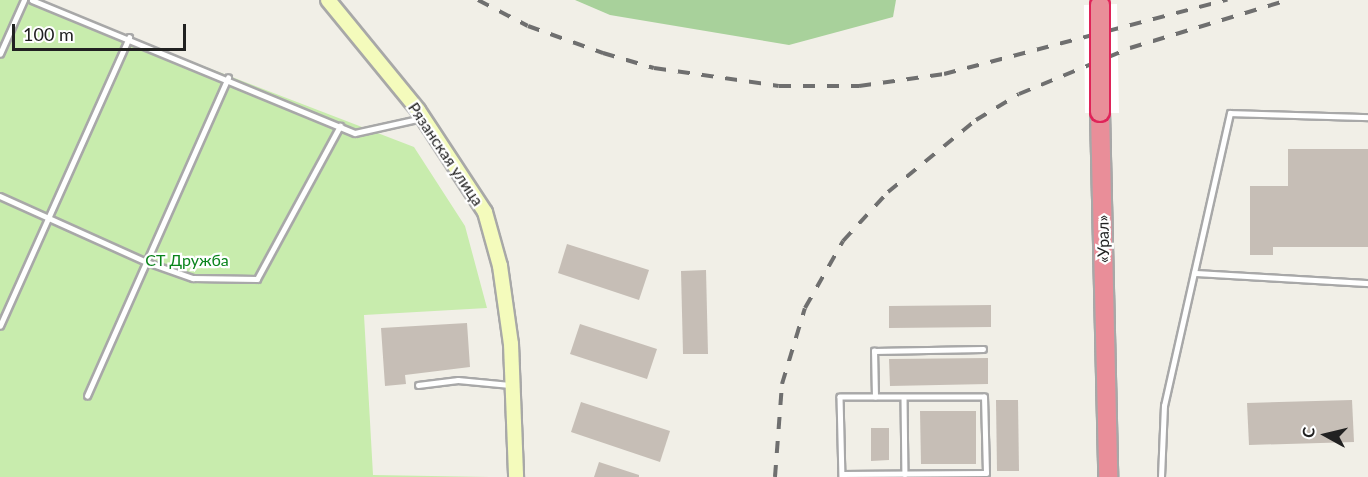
<!DOCTYPE html>
<meta charset="utf-8">
<style>
body{margin:0}
#map{position:relative;width:1368px;height:477px;overflow:hidden;background:#f1efe7;font-family:Lato,sans-serif}
div>[style]{position:absolute}
[style*='--x']{left:calc(var(--x)*1px);top:calc(var(--y)*1px);width:calc(var(--w)*1px);rotate:calc(var(--a)*1deg)}
.grass>*{inset:0;background:#c8ecad}
.forest>*{inset:0;background:#a8d19b}
.pier>*{inset:0;background:#fff}
.building>*{inset:0;background:#c6beb6}
.roads{filter:drop-shadow(2px 0 #a8a8a8) drop-shadow(-2px 0 #a8a8a8) drop-shadow(0 2px #a8a8a8) drop-shadow(0 -2px #a8a8a8)}
.lane>*{height:4.5px;margin:-2.25px;padding:0 2.25px;transform-origin:2.25px;border-radius:2.25px;background:#fff}
.secondary>*{height:14px;margin:-7px;padding:0 7px;transform-origin:7px;border-radius:7px;background:#f4fbbc}
.highway>*{height:18px;margin:-9px;padding:0 9px;transform-origin:9px;border-radius:9px;background:#e98e99}
.rail>*{height:4px;margin-top:-2px;transform-origin:0;background:repeating-linear-gradient(90deg,#6f6f6f 0 12px,transparent 0 24px)}
.bridges{filter:drop-shadow(2px 0 #df2459) drop-shadow(-2px 0 #df2459) drop-shadow(0 2px #df2459) drop-shadow(0 -2px #df2459)}
.highway-bridge>*{height:18px;margin:-9px;padding:0 9px;transform-origin:9px;border-radius:9px;background:#e98e99}
span{translate:-50% -50%;white-space:nowrap;text-align:center;line-height:1.15;-webkit-text-stroke:4.5px #fff;paint-order:stroke}
.street-label{font-size:16px;color:#212121}
.park-label{font-size:16px;color:#0a841c}
.north{position:absolute;left:1296px;top:405px;width:60px;height:60px;-webkit-text-stroke:4px #fff;paint-order:stroke;rotate:278deg;font-size:16px;font-weight:700;line-height:24px;text-align:center;color:#212121}
.north::after{content:'';display:block;margin:auto;width:21px;height:27px;background:#212121;clip-path:polygon(50% 0,100% 100%,50% 72%,0 100%)}
.scale{position:absolute;left:12px;top:24px;width:174px;height:27px;box-sizing:border-box;border:3px solid #212121;border-top:0;padding-left:8px;font-size:18px;line-height:21px;white-space:nowrap;color:#212121;-webkit-text-stroke:4px #fff;paint-order:stroke}
</style>
<div id="map">
<div class="grass">
<i style="clip-path:polygon(0 0,32px 0,414px 147px,465px 226px,487px 308px,364px 315px,373px 475px,490px 477px,0 477px)"></i>
</div>
<div class="forest">
<i style="clip-path:polygon(575px 0,896px 0,893px 17px,789px 45px,610px 15px)"></i>
</div>
<div class="pier">
<i style="clip-path:polygon(1117px 4px,1119px 113px,1085px 113px,1084px 5px)"></i>
</div>
<div class="building">
<i style="clip-path:polygon(1288px 149px,1368px 149px,1368px 247px,1273px 247px,1273px 255px,1250px 255px,1250px 186px,1288px 186px)"></i>
<i style="clip-path:polygon(567px 244px,649px 270px,639px 300px,558px 273px)"></i>
<i style="clip-path:polygon(706px 270px,708px 354px,683px 354px,681px 271px)"></i>
<i style="clip-path:polygon(991px 305px,991px 327px,889px 328px,889px 306px)"></i>
<i style="clip-path:polygon(467px 323px,470px 367px,405px 375px,406px 384px,385px 386px,381px 328px)"></i>
<i style="clip-path:polygon(580px 324px,657px 349px,647px 379px,570px 354px)"></i>
<i style="clip-path:polygon(988px 358px,988px 384px,890px 386px,889px 359px)"></i>
<i style="clip-path:polygon(996px 400px,1018px 400px,1019px 471px,997px 471px)"></i>
<i style="clip-path:polygon(1352px 400px,1354px 442px,1249px 445px,1247px 403px)"></i>
<i style="clip-path:polygon(581px 402px,670px 431px,660px 462px,571px 432px)"></i>
<i style="clip-path:polygon(920px 411px,976px 411px,976px 464px,921px 464px)"></i>
<i style="clip-path:polygon(871px 428px,889px 428px,889px 460px,871px 461px)"></i>
<i style="clip-path:polygon(599px 462px,639px 475px,639px 477px,594px 477px)"></i>
</div>
<div class="roads">
<div class="lane">
<i style="--x:32;--y:0;--w:349;--a:22.4"></i>
<i style="--x:355;--y:133;--w:69;--a:-12.6"></i>
<i style="--x:0;--y:54;--w:59;--a:-66"></i>
<i style="--x:0;--y:196;--w:161;--a:24.2"></i>
<i style="--x:147;--y:262;--w:49;--a:19.2"></i>
<i style="--x:193;--y:278;--w:64;--a:0.9"></i>
<i style="--x:257;--y:279;--w:174;--a:-61.5"></i>
<i style="--x:1194;--y:273;--w:174;--a:3.3"></i>
<i style="--x:0;--y:326;--w:316;--a:-65.9"></i>
<i style="--x:418;--y:385;--w:40;--a:-7.1"></i>
<i style="--x:458;--y:380;--w:52;--a:5.5"></i>
<i style="--x:87;--y:396;--w:348;--a:-66.1"></i>
<i style="--x:875;--y:397;--w:46;--a:-91.2"></i>
<i style="--x:874;--y:351;--w:109;--a:-1.1"></i>
<i style="--x:904;--y:397;--w:77;--a:89.3"></i>
<i style="--x:842;--y:474;--w:144;--a:-0.4"></i>
<i style="--x:986;--y:473;--w:76;--a:-91.5"></i>
<i style="--x:984;--y:397;--w:144;--a:180"></i>
<i style="--x:840;--y:397;--w:80;--a:88.6"></i>
<i style="--x:1161;--y:477;--w:71;--a:-87.6"></i>
<i style="--x:1164;--y:406;--w:300;--a:-77.3"></i>
<i style="--x:1230;--y:113;--w:138;--a:1.7"></i>
</div>
<div class="secondary">
<i style="--x:328;--y:0;--w:142;--a:50.7"></i>
<i style="--x:418;--y:110;--w:122;--a:56.7"></i>
<i style="--x:485;--y:212;--w:56;--a:74.5"></i>
<i style="--x:500;--y:266;--w:79;--a:82"></i>
<i style="--x:511;--y:344;--w:133;--a:87.8"></i>
</div>
<div class="highway">
<i style="--x:1100;--y:112;--w:365;--a:88.7"></i>
</div>
</div>
<div class="rail">
<i style="--x:478;--y:0;--w:56;--a:27.5"></i>
<i style="--x:528;--y:26;--w:80;--a:19.8"></i>
<i style="--x:603;--y:53;--w:53;--a:16.4"></i>
<i style="--x:654;--y:68;--w:126;--a:8.2"></i>
<i style="--x:779;--y:86;--w:80;--a:0"></i>
<i style="--x:859;--y:86;--w:86;--a:-8"></i>
<i style="--x:944;--y:74;--w:293;--a:-14.7"></i>
<i style="--x:775;--y:477;--w:93;--a:-85.7"></i>
<i style="--x:782;--y:384;--w:79;--a:-73.2"></i>
<i style="--x:805;--y:308;--w:77;--a:-60.4"></i>
<i style="--x:843;--y:241;--w:67;--a:-47.4"></i>
<i style="--x:888;--y:192;--w:114;--a:-39.3"></i>
<i style="--x:976;--y:120;--w:50;--a:-31.2"></i>
<i style="--x:1019;--y:94;--w:120;--a:-22.5"></i>
<i style="--x:1130;--y:48;--w:165;--a:-16.9"></i>
</div>
<div class="bridges">
<div class="highway-bridge">
<i style="--x:1100;--y:5;--w:107;--a:90"></i>
</div>
</div>
<div class="street-label">
<span style="left:446px;top:154px;rotate:56deg">Рязанская улица</span>
<span style="left:1103px;top:239px;rotate:-91deg">«Урал»</span>
</div>
<div class="park-label">
<span style="left:187px;top:260px">СТ Дружба</span>
</div>
<div class="north">С</div>
<div class="scale">100 m</div>
</div>
